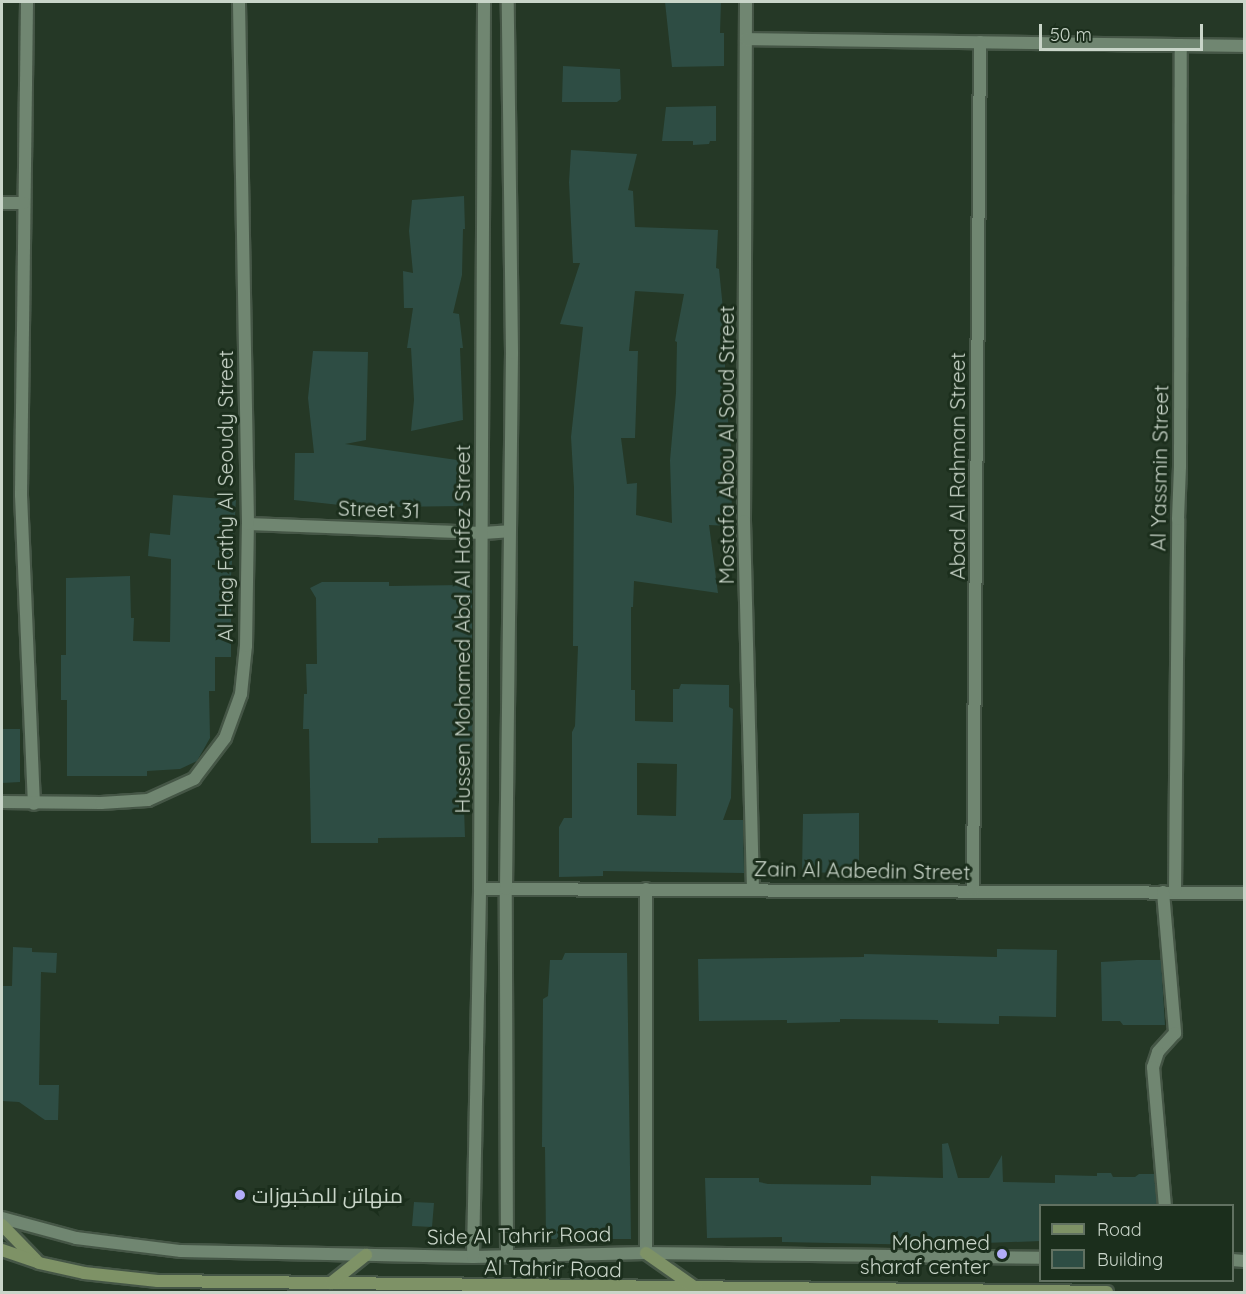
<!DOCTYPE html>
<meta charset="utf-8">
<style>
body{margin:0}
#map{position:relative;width:1246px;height:1294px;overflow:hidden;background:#253826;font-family:Quicksand,Cairo,sans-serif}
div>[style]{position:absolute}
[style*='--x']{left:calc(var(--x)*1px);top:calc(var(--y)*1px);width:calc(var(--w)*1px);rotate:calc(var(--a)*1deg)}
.building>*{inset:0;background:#2e4d44}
.roads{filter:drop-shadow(2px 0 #455646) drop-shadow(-2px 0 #455646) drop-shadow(0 2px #455646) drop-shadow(0 -2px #455646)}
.street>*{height:12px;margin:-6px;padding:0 6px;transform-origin:6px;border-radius:6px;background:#708671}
.secondary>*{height:12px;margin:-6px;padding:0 6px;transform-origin:6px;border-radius:6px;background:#7e9266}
.dots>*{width:16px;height:16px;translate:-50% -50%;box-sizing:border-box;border:3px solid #1b2e1c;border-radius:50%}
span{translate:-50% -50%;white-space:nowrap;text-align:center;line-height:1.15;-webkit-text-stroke:6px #1b2e1c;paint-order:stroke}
.street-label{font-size:21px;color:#c9d5c9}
.poi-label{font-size:21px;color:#c9d5c9}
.left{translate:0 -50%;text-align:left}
.right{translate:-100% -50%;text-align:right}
.frame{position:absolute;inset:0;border:3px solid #c9d5c9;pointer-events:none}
.legend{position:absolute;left:1039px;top:1204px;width:195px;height:78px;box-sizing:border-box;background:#1b2e1c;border:2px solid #617161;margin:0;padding:8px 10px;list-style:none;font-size:18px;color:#c9d5c9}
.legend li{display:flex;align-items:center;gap:12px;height:30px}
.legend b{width:30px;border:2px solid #617161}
.scale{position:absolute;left:1039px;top:24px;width:164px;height:27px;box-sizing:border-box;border:3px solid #c9d5c9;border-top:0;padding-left:8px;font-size:18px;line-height:21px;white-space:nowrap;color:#c9d5c9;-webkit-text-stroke:4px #1b2e1c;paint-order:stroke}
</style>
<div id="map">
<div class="building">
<i style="clip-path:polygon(665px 2px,721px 2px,720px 33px,724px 33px,724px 66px,672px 67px)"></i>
<i style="clip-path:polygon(563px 66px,620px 69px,621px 99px,617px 102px,562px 102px)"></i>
<i style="clip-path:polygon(716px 106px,716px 141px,710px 141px,709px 144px,693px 145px,693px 141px,662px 141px,666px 107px)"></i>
<i style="clip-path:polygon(evenodd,571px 150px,637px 154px,628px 190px,633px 191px,635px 227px,718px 230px,716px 268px,719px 269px,723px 309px,726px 309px,728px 344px,725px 344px,725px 394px,733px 465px,731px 526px,709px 525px,718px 593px,634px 581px,633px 607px,631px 607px,631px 690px,635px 690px,635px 721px,673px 722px,673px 689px,679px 689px,681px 684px,729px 685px,729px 707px,733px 709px,731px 798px,723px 820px,743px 820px,744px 873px,603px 871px,603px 876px,559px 877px,559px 827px,564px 818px,572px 818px,572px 732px,575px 726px,578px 646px,573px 646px,574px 488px,571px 437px,583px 327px,560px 324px,580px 263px,573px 263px,569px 182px,571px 150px,635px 291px,684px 294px,675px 341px,677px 342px,676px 393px,670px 460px,672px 523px,636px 515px,637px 483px,627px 484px,621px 438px,635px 438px,638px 351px,629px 351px,635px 291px,571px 150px,637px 763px,677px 764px,676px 816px,637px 815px,637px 763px)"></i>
<i style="clip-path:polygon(464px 196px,465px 229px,463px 229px,462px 275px,453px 313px,459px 314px,463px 348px,460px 348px,463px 420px,411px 431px,414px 400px,411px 348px,407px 348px,413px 308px,404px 308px,403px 271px,413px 273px,409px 231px,412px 200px)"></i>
<i style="clip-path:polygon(313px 351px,368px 352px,366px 440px,345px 444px,464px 461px,463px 506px,390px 507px,348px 513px,349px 506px,294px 500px,295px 453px,314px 453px,308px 398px)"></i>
<i style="clip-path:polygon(173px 495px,236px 500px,231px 577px,231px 657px,215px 657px,215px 691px,209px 691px,210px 738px,197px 761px,180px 769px,147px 771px,147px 776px,67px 776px,67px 700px,61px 700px,61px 655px,66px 655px,66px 578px,130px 576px,131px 618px,134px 618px,133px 641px,170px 642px,171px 559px,148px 556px,150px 533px,170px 535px)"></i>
<i style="clip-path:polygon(322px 582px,389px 582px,389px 586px,465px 585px,468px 590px,472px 590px,472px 653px,467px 653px,468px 698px,473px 698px,472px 779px,463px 779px,465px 837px,378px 838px,378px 843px,311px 843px,309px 729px,303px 729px,304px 694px,307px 694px,306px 664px,317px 664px,316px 598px,310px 588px)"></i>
<i style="clip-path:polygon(2px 729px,20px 729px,20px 782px,2px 783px)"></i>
<i style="clip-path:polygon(859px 813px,859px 862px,853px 862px,853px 872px,802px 873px,803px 814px)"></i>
<i style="clip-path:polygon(13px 947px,32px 948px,32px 952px,57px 953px,56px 973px,41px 972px,39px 1085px,59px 1085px,58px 1120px,45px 1120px,19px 1102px,2px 1101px,2px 986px,12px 986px)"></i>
<i style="clip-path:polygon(997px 949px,1057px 950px,1056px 1017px,999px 1016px,999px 1024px,938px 1023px,938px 1020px,840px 1019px,840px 1022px,787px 1023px,787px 1020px,699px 1021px,698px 959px,864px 957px,864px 954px,997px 957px)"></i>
<i style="clip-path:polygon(565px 953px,627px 953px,631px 1239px,546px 1239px,545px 1147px,542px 1147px,543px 999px,548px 996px,550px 960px,562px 960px)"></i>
<i style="clip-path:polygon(1137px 960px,1161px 960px,1165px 1025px,1123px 1025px,1120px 1021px,1102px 1021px,1101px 962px)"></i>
<i style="clip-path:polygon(948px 1143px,958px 1178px,989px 1178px,1002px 1155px,1003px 1182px,1055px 1183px,1055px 1175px,1097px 1176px,1097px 1173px,1111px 1173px,1113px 1177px,1135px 1177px,1139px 1174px,1154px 1174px,1157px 1206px,1041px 1206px,1041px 1241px,929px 1245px,782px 1242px,782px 1237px,707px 1238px,705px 1178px,759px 1178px,759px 1182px,768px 1184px,871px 1185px,871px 1176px,943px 1178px,942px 1144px)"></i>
<i style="clip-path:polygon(414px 1202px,434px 1203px,432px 1227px,412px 1226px)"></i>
</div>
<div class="roads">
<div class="street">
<i style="--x:27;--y:2;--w:493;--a:90.7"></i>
<i style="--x:21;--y:495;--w:309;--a:87.6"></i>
<i style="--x:746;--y:2;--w:519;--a:90.22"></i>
<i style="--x:744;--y:521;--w:367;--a:88.6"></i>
<i style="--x:746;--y:39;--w:498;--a:0.8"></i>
<i style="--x:2;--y:203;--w:22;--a:0"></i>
<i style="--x:248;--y:524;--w:235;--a:2.2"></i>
<i style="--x:483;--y:533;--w:26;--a:-4"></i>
<i style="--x:2;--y:802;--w:99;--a:0.6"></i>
<i style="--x:101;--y:803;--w:47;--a:-3.7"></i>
<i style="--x:148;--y:800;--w:51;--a:-24.5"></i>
<i style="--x:194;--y:779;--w:51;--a:-52.9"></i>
<i style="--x:225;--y:738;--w:47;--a:-70"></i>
<i style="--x:241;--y:694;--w:48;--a:-84.1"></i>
<i style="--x:246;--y:646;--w:122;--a:-89.1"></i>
<i style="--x:248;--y:524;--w:522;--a:-90.99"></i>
<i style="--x:480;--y:889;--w:764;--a:0.3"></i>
<i style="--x:646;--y:889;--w:364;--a:90"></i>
<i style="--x:973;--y:890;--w:848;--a:-89.53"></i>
<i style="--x:1163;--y:892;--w:142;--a:85.1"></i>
<i style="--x:1175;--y:1033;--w:25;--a:132"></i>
<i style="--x:1158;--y:1052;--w:16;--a:108"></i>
<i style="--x:1153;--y:1067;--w:140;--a:85.1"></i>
<i style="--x:1175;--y:892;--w:373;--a:-89.5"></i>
<i style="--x:1178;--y:519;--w:53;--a:-87.8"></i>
<i style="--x:1180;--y:466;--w:421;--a:-89.9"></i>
<i style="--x:2;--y:1218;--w:77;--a:15.1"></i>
<i style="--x:76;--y:1238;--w:106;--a:7.1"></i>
<i style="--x:181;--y:1251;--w:292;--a:1.2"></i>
<i style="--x:473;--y:1257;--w:173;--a:-1.3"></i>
<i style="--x:646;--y:1253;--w:394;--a:0.7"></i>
<i style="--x:507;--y:1256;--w:367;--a:-90.2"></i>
<i style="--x:506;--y:889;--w:536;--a:-89.36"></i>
<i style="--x:512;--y:353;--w:351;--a:-90.7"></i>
<i style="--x:473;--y:1257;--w:368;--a:-88.9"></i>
<i style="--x:480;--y:889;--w:887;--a:-89.74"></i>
<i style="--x:1232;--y:1260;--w:12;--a:5"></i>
</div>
<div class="secondary">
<i style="--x:2;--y:1225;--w:49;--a:45.8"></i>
<i style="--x:2;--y:1250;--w:39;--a:19"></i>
<i style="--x:39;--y:1263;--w:46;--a:12.5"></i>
<i style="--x:84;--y:1273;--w:74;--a:6.2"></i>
<i style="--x:158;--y:1281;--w:949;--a:0.66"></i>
<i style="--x:646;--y:1253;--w:62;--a:35.2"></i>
<i style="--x:331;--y:1283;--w:45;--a:-38.7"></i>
</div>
</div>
<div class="dots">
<i style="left:240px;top:1195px;background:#b3adf9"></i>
<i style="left:1002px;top:1254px;background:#b3adf9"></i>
</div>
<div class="street-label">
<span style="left:726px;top:445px;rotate:-90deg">Mostafa Abou Al Soud Street</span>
<span style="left:957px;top:466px;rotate:-90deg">Abad Al Rahman Street</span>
<span style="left:1159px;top:468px;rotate:-89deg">Al Yassmin Street</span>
<span style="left:225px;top:496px;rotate:-90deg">Al Hag Fathy Al Seoudy Street</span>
<span style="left:379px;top:509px;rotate:2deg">Street 31</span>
<span style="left:462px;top:629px;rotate:-90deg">Hussen Mohamed Abd Al Hafez Street</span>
<span style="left:862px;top:870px;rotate:1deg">Zain Al Aabedin Street</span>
<span style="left:519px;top:1235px;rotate:-1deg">Side Al Tahrir Road</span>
<span style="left:553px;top:1268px;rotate:1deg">Al Tahrir Road</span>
</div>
<div class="poi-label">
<span class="left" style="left:252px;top:1195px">منهاتن للمخبوزات</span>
<span class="right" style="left:990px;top:1254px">Mohamed<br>sharaf center</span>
</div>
<div class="frame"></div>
<ul class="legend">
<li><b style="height:8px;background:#7e9266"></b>Road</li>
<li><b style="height:16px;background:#2e4d44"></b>Building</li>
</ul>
<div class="scale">50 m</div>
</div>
